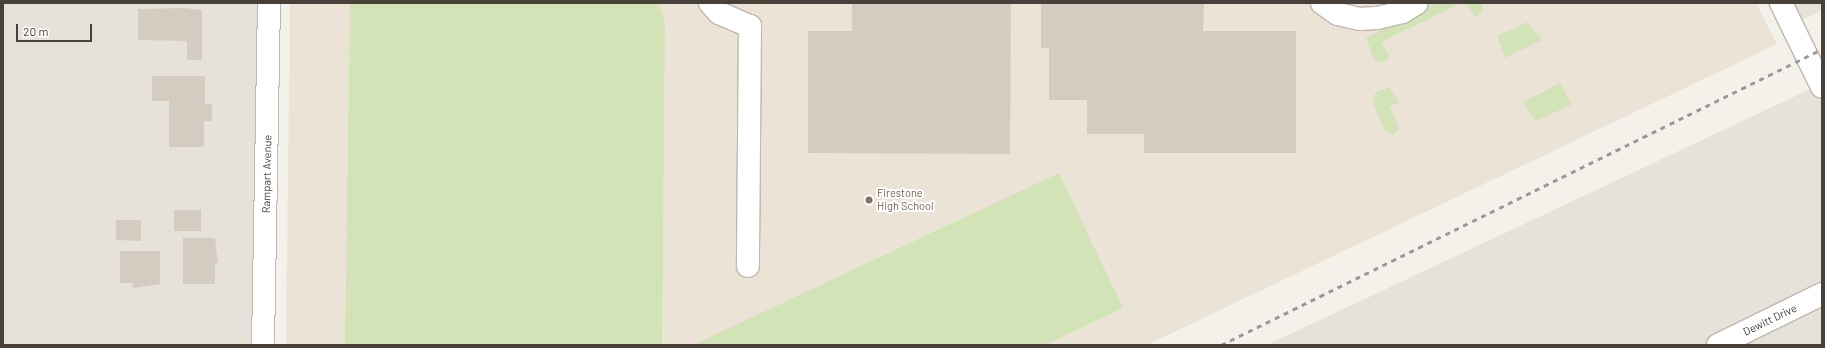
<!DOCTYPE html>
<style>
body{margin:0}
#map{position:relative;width:1825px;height:348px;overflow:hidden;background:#f4f0ea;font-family:Barlow,sans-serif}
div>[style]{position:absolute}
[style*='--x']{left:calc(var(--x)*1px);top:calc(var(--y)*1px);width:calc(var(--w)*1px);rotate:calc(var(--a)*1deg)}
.residential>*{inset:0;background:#e7e2d9}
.education>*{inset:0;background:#ebe4d6}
.green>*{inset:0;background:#d2e4b7}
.building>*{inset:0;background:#d4ccc1}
.roads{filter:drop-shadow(1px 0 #beb8ae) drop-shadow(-1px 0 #beb8ae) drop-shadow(0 1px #beb8ae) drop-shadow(0 -1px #beb8ae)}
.minor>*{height:22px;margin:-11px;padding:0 11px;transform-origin:11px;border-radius:11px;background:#fff}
.rail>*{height:3px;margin-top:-1.5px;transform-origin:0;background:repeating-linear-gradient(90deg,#989898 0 5px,transparent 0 10px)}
.dots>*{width:11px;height:11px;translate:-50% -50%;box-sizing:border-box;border:2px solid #fff;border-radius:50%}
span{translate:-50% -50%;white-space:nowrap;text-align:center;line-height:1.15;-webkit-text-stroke:4px #fff;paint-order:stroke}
.street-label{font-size:11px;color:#474139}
.education-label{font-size:11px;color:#785e54}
.left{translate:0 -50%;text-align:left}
.frame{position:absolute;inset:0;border:4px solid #474139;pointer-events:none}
.scale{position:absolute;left:16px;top:24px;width:76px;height:18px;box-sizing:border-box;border:2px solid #474139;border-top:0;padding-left:5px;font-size:12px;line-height:14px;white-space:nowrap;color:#474139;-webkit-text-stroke:3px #fff;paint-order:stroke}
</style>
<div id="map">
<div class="residential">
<i style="clip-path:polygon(3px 3px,269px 3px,263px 345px,3px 345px)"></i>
<i style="clip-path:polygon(1781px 3px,1822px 3px,1822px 10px,1792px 25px)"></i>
<i style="clip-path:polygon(1822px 83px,1822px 345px,1267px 345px,1821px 84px)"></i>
</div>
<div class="education">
<i style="clip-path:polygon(290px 3px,1756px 3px,1777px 44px,1147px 345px,286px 345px)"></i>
</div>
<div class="green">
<i style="clip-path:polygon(350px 3px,659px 3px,665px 24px,662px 345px,345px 345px)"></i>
<i style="clip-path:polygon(1430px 3px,1461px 3px,1381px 42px,1390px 57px,1383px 63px,1374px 60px,1366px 38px)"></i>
<i style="clip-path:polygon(1465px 3px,1482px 3px,1482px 12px,1476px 18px)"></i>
<i style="clip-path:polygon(1528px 22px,1542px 40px,1505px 58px,1497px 36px)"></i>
<i style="clip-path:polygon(1560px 83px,1572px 105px,1535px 121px,1523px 102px)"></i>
<i style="clip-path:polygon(1389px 87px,1399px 102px,1390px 107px,1399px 129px,1394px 134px,1385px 132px,1373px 103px,1375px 93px)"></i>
<i style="clip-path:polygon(1059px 173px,1123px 308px,1045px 345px,698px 345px,697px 343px)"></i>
</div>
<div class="building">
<i style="clip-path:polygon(852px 3px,1011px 3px,1010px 154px,808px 153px,808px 31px,852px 31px)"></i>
<i style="clip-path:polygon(1041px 3px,1204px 3px,1203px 31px,1296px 31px,1296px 153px,1144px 153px,1144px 134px,1087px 134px,1087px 100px,1049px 100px,1049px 48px,1041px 48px)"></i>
<i style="clip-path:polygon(184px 8px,202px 10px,202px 60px,187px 60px,187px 41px,138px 40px,138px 9px)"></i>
<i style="clip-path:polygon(152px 76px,205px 76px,205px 104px,212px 104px,212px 121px,204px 121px,204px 147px,169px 147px,169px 101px,152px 101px)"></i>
<i style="clip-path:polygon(174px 210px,201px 210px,201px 231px,174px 231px)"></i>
<i style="clip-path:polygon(116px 220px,141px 220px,141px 241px,116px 240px)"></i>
<i style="clip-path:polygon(183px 238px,215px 238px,218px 263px,215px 263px,215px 284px,183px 284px)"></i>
<i style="clip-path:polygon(120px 251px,160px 251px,160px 284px,133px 288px,133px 283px,120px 283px)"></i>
</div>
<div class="roads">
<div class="minor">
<i style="--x:710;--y:3;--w:13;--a:48"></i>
<i style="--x:719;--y:13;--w:34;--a:23"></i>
<i style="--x:750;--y:26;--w:240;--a:90.5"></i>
<i style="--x:1322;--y:3;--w:19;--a:35"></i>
<i style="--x:1338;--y:14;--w:22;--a:13"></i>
<i style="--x:1359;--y:19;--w:18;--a:-3"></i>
<i style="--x:1377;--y:18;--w:26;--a:-13"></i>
<i style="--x:1402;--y:12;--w:17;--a:-31"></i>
<i style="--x:1781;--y:3;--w:93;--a:64"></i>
<i style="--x:263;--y:345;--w:342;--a:-89"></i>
<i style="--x:1718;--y:345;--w:116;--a:-26.1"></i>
</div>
</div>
<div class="rail">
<i style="--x:1221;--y:345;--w:670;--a:-26.22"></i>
</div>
<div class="dots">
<i style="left:869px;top:200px;background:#8d6e63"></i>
</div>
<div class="street-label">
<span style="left:267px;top:174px;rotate:-89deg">Rampart Avenue</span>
<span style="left:1770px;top:320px;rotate:-26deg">Dewitt Drive</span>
</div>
<div class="education-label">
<span class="left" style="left:877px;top:200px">Firestone<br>High School</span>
</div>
<div class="frame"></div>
<div class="scale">20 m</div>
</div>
